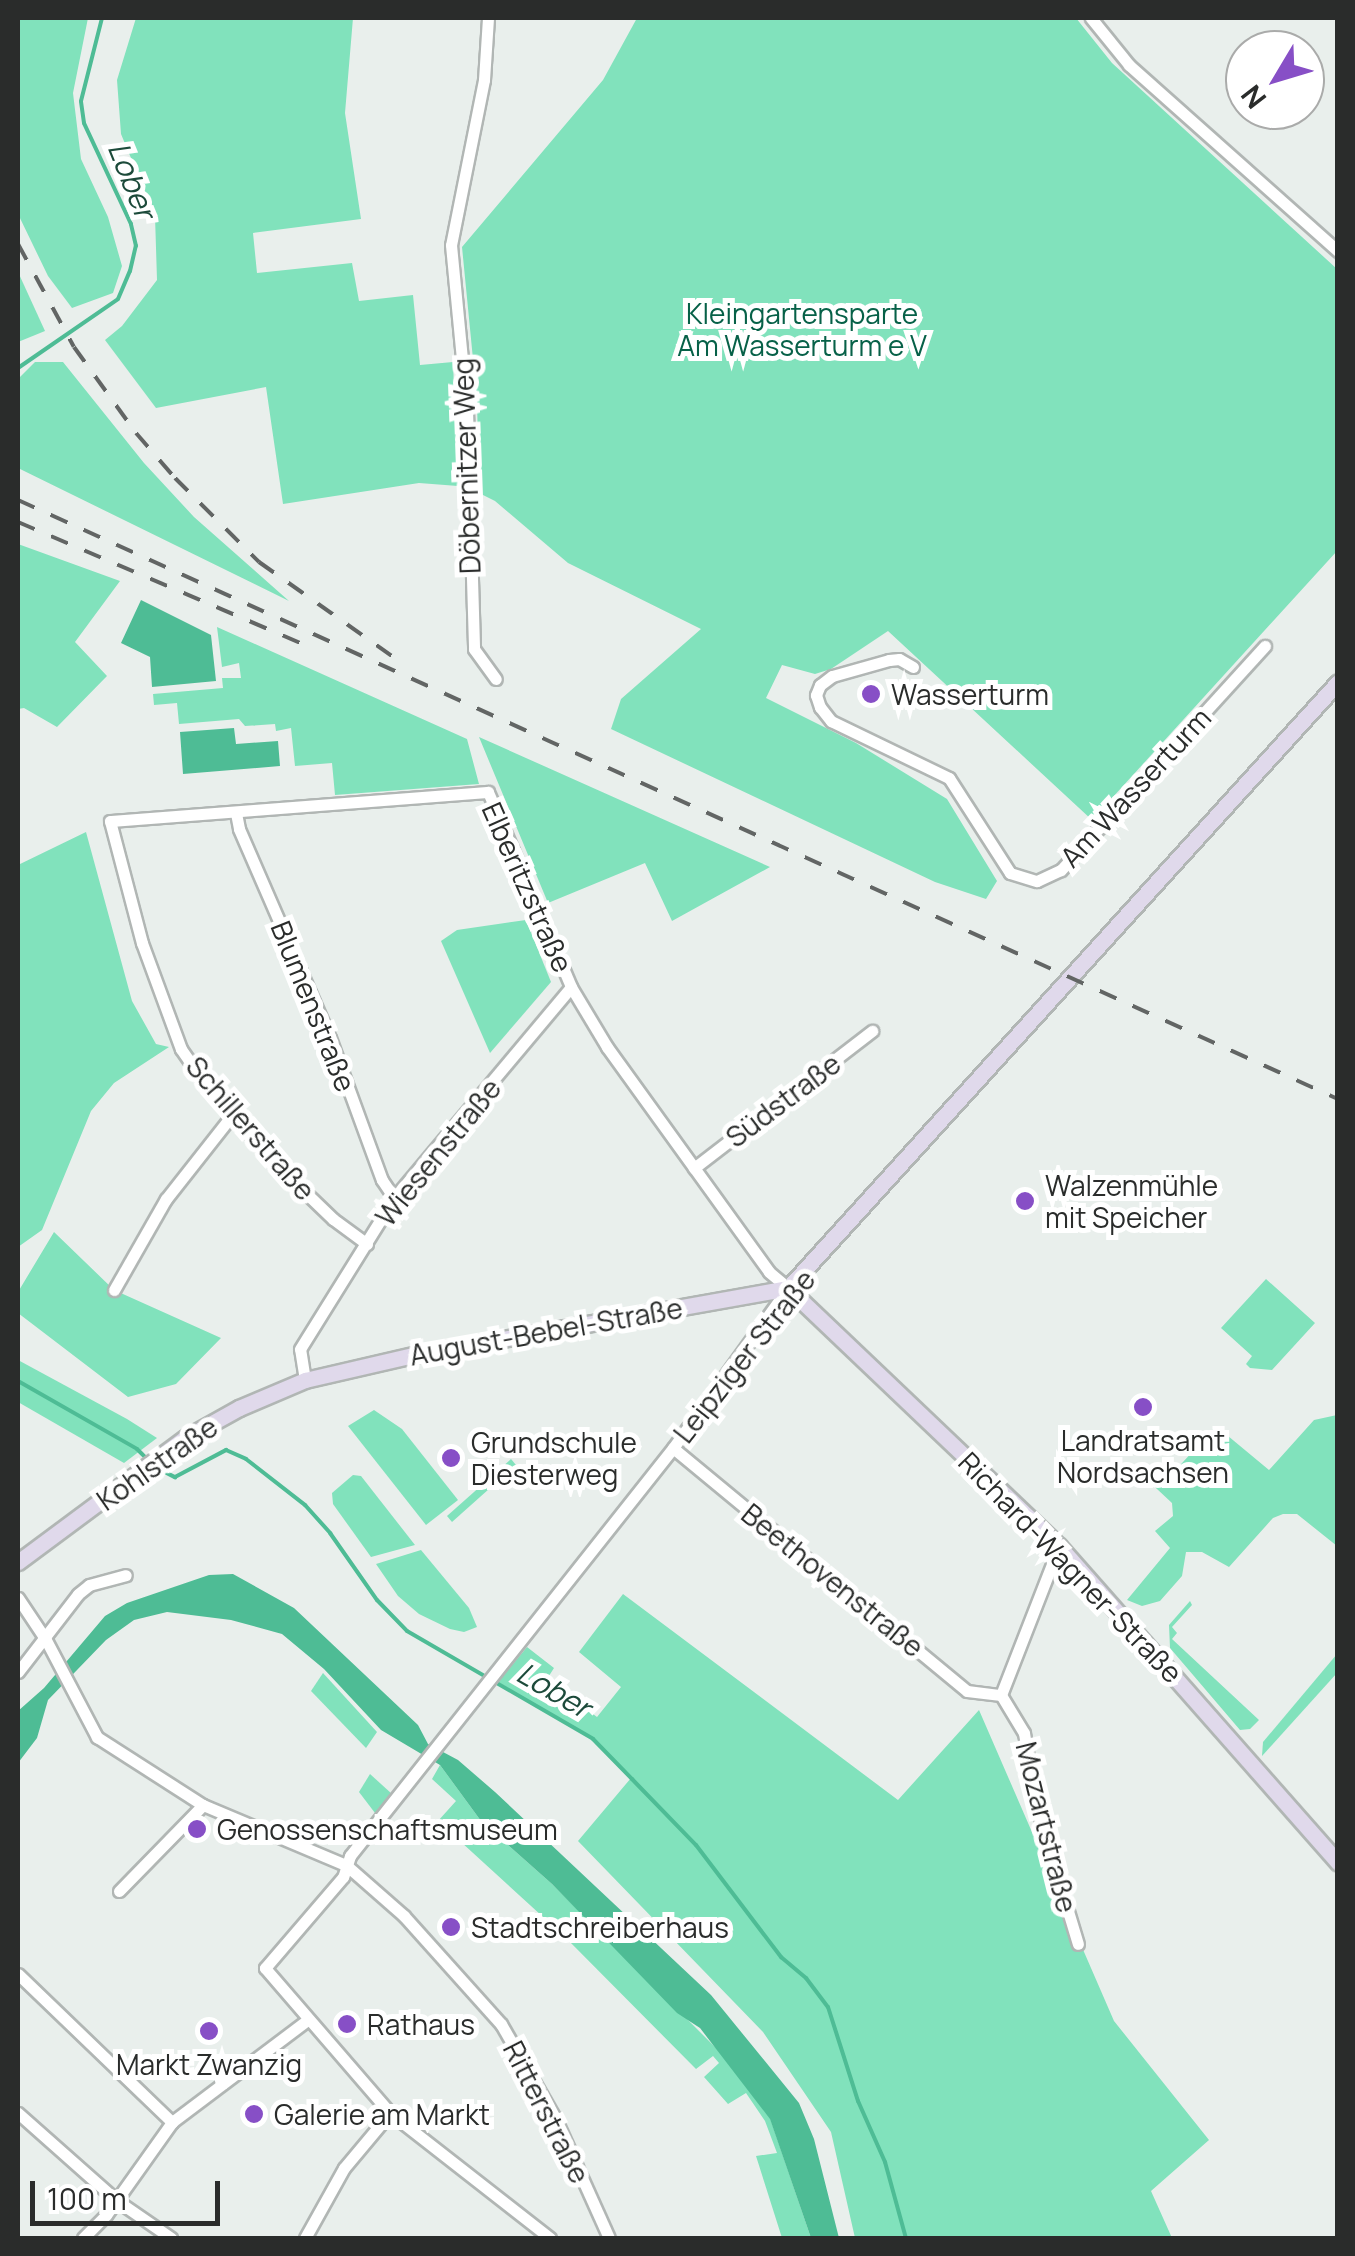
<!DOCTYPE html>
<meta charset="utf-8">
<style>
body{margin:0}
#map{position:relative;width:1355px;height:2256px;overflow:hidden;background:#e9efec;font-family:Manrope,sans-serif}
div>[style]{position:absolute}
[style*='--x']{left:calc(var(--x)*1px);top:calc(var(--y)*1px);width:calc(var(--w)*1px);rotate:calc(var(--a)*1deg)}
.green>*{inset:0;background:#81e2bc}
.water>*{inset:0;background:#4ebc95}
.stream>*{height:4px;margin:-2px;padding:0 2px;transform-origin:2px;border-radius:2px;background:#4ebc95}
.roads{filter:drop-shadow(2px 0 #b1b6b4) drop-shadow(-2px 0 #b1b6b4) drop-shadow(0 2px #b1b6b4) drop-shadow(0 -2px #b1b6b4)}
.street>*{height:11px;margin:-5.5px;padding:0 5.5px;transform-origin:5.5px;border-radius:5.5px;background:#fff}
.secondary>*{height:15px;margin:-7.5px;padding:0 7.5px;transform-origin:7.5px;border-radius:7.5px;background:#e0d9eb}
.rail>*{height:4px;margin-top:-2px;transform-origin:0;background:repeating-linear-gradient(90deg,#626564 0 18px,transparent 0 36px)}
.dots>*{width:28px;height:28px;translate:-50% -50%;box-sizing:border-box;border:5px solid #fff;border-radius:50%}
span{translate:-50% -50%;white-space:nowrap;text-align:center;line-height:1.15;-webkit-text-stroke:10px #fff;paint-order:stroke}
.park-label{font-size:28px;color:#076148}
.street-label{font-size:28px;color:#2a2c2b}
.poi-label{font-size:28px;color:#2a2c2b}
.left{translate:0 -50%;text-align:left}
.water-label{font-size:30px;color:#1c4a3a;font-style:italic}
.frame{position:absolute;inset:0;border:20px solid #2a2c2b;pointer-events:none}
.north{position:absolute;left:1225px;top:30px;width:100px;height:100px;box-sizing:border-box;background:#fff;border:2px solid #aaabaa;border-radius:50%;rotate:232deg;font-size:28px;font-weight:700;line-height:40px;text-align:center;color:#2a2c2b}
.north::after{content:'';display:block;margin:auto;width:35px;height:45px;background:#874fc6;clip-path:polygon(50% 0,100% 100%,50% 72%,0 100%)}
.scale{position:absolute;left:30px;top:2181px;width:190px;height:45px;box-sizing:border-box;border:5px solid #2a2c2b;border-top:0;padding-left:12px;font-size:30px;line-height:35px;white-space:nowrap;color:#2a2c2b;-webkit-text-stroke:8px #fff;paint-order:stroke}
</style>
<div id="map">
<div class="green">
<i style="clip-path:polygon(18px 18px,88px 18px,73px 93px,81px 159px,108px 217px,122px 266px,113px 293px,72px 308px,48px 276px,18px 214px)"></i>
<i style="clip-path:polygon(136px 18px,353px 18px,345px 113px,361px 219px,253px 233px,257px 273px,352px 263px,359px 301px,413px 295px,420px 365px,453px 362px,458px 486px,419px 483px,283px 504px,266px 387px,156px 408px,105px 340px,122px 326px,157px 280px,155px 216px,121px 134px,117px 80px)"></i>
<i style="clip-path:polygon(637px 18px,1076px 18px,1112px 63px,1337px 269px,1337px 551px,1092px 820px,888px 631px,831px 669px,815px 674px,782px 665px,766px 698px,856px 743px,947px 799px,997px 881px,986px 899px,935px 882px,611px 729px,621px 699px,701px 629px,568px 563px,495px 501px,479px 493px,477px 400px,462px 247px,603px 80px)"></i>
<i style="clip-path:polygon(18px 272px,45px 331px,18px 342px)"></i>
<i style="clip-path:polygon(35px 362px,63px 362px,144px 463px,194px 517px,289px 601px,18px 468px,18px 379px)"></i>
<i style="clip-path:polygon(18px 544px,120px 581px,75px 642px,107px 676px,57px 727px,24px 708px,18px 709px)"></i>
<i style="clip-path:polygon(217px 627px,467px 739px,479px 784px,335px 795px,332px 763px,295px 766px,291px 728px,276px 731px,275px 724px,245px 726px,239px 719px,179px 724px,177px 703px,154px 705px,153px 694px,223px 688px,222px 678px,241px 678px,239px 663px,222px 667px)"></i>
<i style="clip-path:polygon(479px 737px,770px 867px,672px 921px,645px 863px,548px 903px)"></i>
<i style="clip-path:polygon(86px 832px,132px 1001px,156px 1044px,169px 1047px,114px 1083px,91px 1111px,42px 1230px,18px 1247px,18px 865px)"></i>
<i style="clip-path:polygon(526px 920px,551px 982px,490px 1053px,441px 941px,457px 930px)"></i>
<i style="clip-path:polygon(54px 1232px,114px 1290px,221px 1338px,176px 1384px,128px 1397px,18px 1313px,18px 1292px)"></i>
<i style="clip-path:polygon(1266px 1279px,1315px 1323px,1272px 1370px,1250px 1368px,1246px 1364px,1252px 1356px,1221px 1328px)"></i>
<i style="clip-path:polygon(18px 1360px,127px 1419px,157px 1438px,124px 1463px,18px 1402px)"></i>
<i style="clip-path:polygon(374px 1410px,402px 1429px,458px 1500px,426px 1525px,348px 1426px)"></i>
<i style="clip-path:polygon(1337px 1415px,1337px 1546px,1297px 1514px,1283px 1514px,1273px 1518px,1229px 1567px,1202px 1552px,1186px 1552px,1182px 1576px,1160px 1601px,1142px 1606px,1127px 1600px,1170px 1548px,1155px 1531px,1173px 1516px,1172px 1503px,1142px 1475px,1172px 1474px,1216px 1426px,1269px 1470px,1314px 1420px)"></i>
<i style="clip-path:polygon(511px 1459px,516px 1465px,452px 1522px,447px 1516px)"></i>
<i style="clip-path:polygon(353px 1475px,361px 1476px,415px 1545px,371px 1557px,333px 1504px,332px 1493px)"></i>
<i style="clip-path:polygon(421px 1550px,469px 1608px,477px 1627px,464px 1632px,450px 1629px,419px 1614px,398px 1596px,376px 1564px)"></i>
<i style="clip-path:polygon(623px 1594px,898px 1800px,979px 1710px,1114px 2021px,1209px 2140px,1151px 2191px,1172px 2238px,855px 2238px,831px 2132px,763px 2032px,578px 1841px,631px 1778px,593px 1739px,498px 1682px,527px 1647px,554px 1668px,547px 1679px,597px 1717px,621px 1687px,579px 1652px)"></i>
<i style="clip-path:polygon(1190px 1601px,1192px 1605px,1172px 1627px,1177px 1633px,1172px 1639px,1259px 1720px,1250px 1729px,1240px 1730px,1170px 1648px,1169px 1625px)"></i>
<i style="clip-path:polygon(1337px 1654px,1337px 1673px,1262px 1756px,1263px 1742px)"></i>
<i style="clip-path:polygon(323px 1673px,377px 1732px,366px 1748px,311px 1691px)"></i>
<i style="clip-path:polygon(440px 1765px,481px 1821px,552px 1884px,718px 2050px,770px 2118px,811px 2238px,782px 2238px,756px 2156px,777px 2153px,765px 2121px,746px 2093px,728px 2104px,704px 2077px,719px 2063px,713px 2056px,696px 2069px,565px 1937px,438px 1821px,456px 1801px,432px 1779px)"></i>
<i style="clip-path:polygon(370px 1774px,392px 1794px,375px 1813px,359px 1792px)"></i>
</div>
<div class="water">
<i style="clip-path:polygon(141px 600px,211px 635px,216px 681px,152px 687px,150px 657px,121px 643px)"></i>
<i style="clip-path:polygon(234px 728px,236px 744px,278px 741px,280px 766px,183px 774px,180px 732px)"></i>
<i style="clip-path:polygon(233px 1574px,294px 1608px,418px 1725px,428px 1744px,458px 1760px,495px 1792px,711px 1995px,799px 2103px,814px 2139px,839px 2238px,811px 2238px,770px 2119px,700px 2028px,677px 2013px,552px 1884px,481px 1821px,440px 1765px,381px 1730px,324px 1669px,282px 1634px,231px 1620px,167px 1612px,134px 1620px,106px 1640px,48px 1700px,37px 1738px,18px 1763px,18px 1711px,44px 1688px,105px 1616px,127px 1603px,209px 1575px)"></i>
</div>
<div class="stream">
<i style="--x:18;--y:368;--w:121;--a:-34.6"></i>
<i style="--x:118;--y:299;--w:30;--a:-67"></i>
<i style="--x:130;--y:271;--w:26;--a:-77"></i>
<i style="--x:136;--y:246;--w:23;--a:-103"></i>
<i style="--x:131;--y:224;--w:111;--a:-115"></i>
<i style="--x:84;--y:123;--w:22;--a:-98"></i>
<i style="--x:81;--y:101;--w:86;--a:-75.8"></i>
<i style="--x:18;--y:1381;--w:137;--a:29.7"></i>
<i style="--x:137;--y:1449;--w:14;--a:45"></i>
<i style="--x:153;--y:1466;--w:25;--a:27"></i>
<i style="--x:175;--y:1477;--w:58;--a:-27.9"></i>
<i style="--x:226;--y:1450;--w:22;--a:24"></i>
<i style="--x:246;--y:1459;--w:75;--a:37.9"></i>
<i style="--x:305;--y:1505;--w:38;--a:48"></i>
<i style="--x:330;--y:1533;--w:82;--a:55"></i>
<i style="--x:377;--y:1600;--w:43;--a:45.9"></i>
<i style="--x:407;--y:1631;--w:215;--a:30.1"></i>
<i style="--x:593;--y:1739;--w:56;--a:45.7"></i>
<i style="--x:632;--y:1779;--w:92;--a:45.9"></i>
<i style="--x:696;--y:1845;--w:141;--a:52.8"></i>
<i style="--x:781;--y:1957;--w:33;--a:40"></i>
<i style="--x:806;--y:1978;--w:36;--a:53"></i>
<i style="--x:828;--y:2007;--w:99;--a:72.3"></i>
<i style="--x:858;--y:2101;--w:67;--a:66.1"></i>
<i style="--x:885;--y:2162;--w:79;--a:74.6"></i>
</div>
<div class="roads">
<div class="street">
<i style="--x:488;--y:18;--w:62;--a:93.7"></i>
<i style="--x:484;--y:80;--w:168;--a:101.3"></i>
<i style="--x:451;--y:245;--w:166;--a:84.5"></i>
<i style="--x:467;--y:410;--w:239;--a:88.3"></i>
<i style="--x:474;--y:649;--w:37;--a:54"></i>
<i style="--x:1091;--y:18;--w:60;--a:51"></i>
<i style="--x:1129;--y:65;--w:280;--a:41.7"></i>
<i style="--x:913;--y:667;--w:16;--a:-150"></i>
<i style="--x:899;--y:659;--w:10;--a:174"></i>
<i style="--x:889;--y:660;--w:59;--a:164.3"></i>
<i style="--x:832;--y:676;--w:15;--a:143"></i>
<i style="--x:820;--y:685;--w:11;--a:112"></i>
<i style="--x:816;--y:695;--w:13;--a:72"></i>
<i style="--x:820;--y:707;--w:18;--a:52"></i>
<i style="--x:831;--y:721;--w:131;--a:25.8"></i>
<i style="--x:949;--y:778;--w:113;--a:57.3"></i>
<i style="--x:1010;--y:873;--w:28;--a:17"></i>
<i style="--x:1037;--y:881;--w:26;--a:-25"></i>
<i style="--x:1061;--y:870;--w:303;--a:-47.7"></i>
<i style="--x:236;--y:813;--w:16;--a:79"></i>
<i style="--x:239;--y:829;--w:228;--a:66.5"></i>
<i style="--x:330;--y:1038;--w:151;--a:69.9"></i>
<i style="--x:382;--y:1180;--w:22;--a:56"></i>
<i style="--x:694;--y:1168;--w:225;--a:-37.6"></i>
<i style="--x:367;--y:1244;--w:42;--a:-143.7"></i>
<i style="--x:333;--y:1219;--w:75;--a:-136.1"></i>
<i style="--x:279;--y:1167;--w:110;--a:-131.7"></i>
<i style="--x:206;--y:1085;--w:44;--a:-124.8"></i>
<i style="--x:181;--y:1049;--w:113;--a:-110.2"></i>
<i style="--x:142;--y:943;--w:126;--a:-104.7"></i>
<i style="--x:110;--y:821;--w:379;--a:-4.4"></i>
<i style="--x:488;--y:792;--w:212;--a:66.9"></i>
<i style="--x:571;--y:987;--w:70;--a:59"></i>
<i style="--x:607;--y:1047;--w:277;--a:54.2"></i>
<i style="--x:769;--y:1272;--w:25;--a:40"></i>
<i style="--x:788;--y:1288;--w:197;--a:125.7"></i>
<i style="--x:673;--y:1448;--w:520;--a:128.37"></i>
<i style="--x:350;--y:1856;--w:22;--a:108"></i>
<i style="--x:343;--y:1877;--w:120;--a:130.6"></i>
<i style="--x:265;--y:1968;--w:191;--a:49.2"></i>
<i style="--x:390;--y:2113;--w:203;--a:38"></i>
<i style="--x:114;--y:1290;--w:105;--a:-60.3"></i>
<i style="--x:166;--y:1199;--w:107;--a:-51.8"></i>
<i style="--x:305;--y:1380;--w:31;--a:-99"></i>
<i style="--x:300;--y:1349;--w:178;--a:-58.1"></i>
<i style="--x:394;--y:1198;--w:275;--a:-50"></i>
<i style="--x:673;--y:1448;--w:381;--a:39.6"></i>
<i style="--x:967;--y:1691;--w:34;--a:7"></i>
<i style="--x:18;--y:1598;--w:50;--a:56.3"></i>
<i style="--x:46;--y:1640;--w:110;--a:62.3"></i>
<i style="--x:97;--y:1737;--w:126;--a:32.7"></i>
<i style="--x:203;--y:1805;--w:155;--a:22.8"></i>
<i style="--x:346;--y:1865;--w:77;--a:41.3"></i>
<i style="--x:404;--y:1916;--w:145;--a:48.1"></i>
<i style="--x:501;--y:2024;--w:111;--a:60.2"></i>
<i style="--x:556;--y:2120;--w:129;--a:65.8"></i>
<i style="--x:18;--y:1672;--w:98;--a:-52.4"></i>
<i style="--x:78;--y:1594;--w:14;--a:-39"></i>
<i style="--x:89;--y:1585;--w:38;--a:-15"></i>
<i style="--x:1001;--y:1695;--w:44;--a:58.8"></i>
<i style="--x:1024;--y:1733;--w:73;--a:80.5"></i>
<i style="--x:1036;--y:1805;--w:145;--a:73.2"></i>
<i style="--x:1001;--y:1695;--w:160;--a:-68.7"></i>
<i style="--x:119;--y:1891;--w:120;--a:-45.7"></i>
<i style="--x:18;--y:1974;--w:214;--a:43.9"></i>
<i style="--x:18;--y:2113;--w:131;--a:41.6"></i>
<i style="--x:116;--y:2200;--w:67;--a:34.6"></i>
<i style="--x:83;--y:2238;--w:33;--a:-45"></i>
<i style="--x:106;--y:2215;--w:114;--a:-54.6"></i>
<i style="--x:172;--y:2122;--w:168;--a:-37"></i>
<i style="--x:305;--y:2238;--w:80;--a:-60.9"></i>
<i style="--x:344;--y:2168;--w:72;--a:-50.1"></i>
</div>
<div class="secondary">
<i style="--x:788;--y:1288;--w:818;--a:-47.77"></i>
<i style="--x:788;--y:1288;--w:374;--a:43.6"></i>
<i style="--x:1059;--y:1546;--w:422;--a:48.6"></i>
<i style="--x:18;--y:1562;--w:208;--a:-36.6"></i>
<i style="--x:185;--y:1438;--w:62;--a:-29.1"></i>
<i style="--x:239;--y:1408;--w:72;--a:-23"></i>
<i style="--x:305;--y:1380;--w:116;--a:-13"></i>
<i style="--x:418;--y:1354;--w:376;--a:-10.1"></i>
</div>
</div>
<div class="rail">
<i style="--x:18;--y:244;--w:117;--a:61.5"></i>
<i style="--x:74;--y:347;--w:106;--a:54.2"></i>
<i style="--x:136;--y:433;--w:60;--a:49.1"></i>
<i style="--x:175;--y:478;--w:119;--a:45"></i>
<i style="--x:259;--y:562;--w:163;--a:35.3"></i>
<i style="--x:18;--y:500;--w:1450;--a:24.41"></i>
<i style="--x:18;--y:522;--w:309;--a:23.2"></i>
</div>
<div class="dots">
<i style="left:871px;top:694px;background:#874fc6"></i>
<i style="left:1025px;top:1201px;background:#874fc6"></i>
<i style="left:1143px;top:1407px;background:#874fc6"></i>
<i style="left:451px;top:1458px;background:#874fc6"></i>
<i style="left:197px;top:1829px;background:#874fc6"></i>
<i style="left:451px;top:1927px;background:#874fc6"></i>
<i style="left:347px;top:2024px;background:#874fc6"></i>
<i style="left:209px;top:2031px;background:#874fc6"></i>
<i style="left:254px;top:2114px;background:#874fc6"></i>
</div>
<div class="park-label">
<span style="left:802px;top:329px">Kleingartensparte<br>Am Wasserturm e V</span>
</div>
<div class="street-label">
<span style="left:466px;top:466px;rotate:-92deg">Döbernitzer Weg</span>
<span style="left:1135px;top:787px;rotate:-47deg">Am Wasserturm</span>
<span style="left:528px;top:887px;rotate:66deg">Elberitzstraße</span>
<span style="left:314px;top:1006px;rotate:68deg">Blumenstraße</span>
<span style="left:783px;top:1100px;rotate:-37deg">Südstraße</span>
<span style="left:251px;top:1128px;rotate:49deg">Schillerstraße</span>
<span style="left:438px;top:1152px;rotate:-51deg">Wiesenstraße</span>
<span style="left:546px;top:1331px;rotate:-10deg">August-Bebel-Straße</span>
<span style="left:744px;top:1356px;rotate:-52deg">Leipziger Straße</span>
<span style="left:157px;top:1463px;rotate:-35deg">Kohlstraße</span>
<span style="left:1071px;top:1567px;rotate:46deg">Richard-Wagner-Straße</span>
<span style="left:833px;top:1580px;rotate:39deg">Beethovenstraße</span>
<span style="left:1047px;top:1827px;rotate:76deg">Mozartstraße</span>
<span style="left:547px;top:2112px;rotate:63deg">Ritterstraße</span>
</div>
<div class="poi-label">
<span class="left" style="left:891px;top:694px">Wasserturm</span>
<span class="left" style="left:1045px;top:1201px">Walzenmühle<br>mit Speicher</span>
<span style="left:1143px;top:1456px">Landratsamt<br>Nordsachsen</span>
<span class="left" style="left:471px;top:1458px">Grundschule<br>Diesterweg</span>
<span class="left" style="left:217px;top:1829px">Genossenschaftsmuseum</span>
<span class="left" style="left:471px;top:1927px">Stadtschreiberhaus</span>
<span class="left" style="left:367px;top:2024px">Rathaus</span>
<span style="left:209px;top:2064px">Markt Zwanzig</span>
<span class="left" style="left:274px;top:2114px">Galerie am Markt</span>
</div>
<div class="water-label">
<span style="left:132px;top:180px;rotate:68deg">Lober</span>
<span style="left:554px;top:1690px;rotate:30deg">Lober</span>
</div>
<div class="frame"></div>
<div class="north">N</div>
<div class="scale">100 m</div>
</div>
